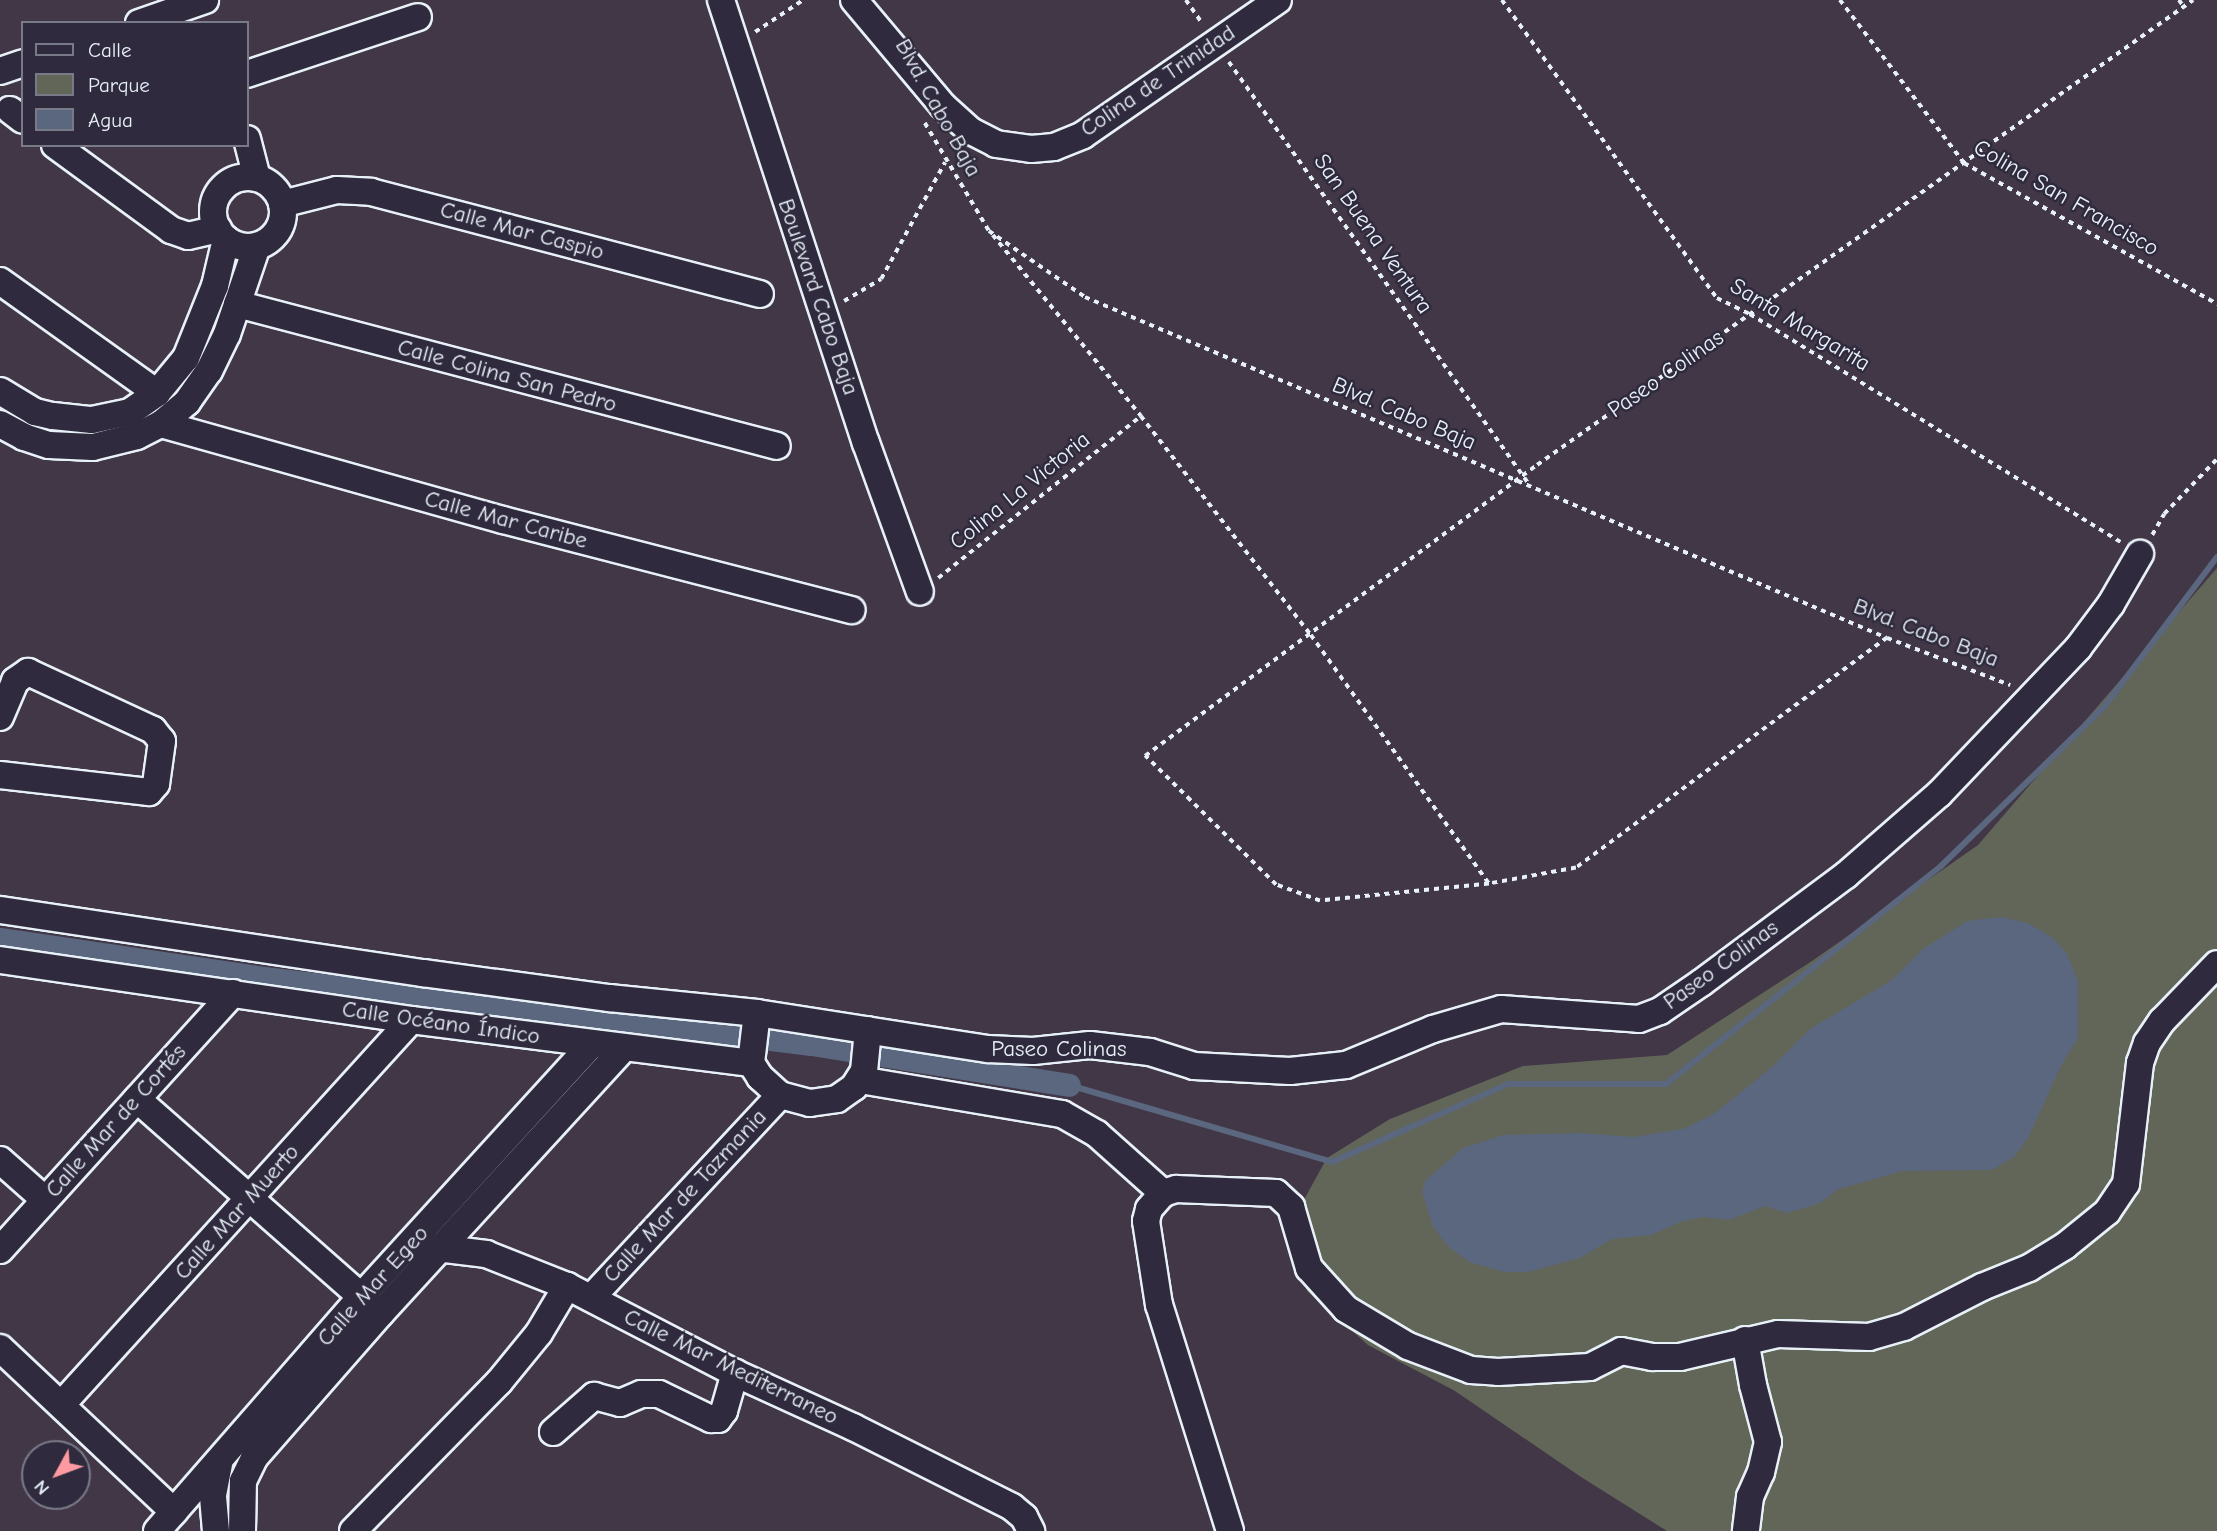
<!DOCTYPE html>
<meta charset="utf-8">
<style>
body{margin:0}
#map{position:relative;width:2217px;height:1531px;overflow:hidden;background:#423747;font-family:"Comic Neue",sans-serif}
div>[style]{position:absolute}
[style*='--x']{left:calc(var(--x)*1px);top:calc(var(--y)*1px);width:calc(var(--w)*1px);rotate:calc(var(--a)*1deg)}
.green>*{inset:0;background:#626658}
.water>*{inset:0;background:#5a677e}
.stream>*{height:6px;margin:-3px;padding:0 3px;transform-origin:3px;border-radius:3px;background:#5a677e}
.canal>*{height:23px;margin:-11.5px;padding:0 11.5px;transform-origin:11.5px;border-radius:11.5px;background:#5a677e}
.path>*{height:3.5px;margin-top:-1.75px;transform-origin:0;background:repeating-linear-gradient(90deg,#e8f1f8 0 5px,transparent 0 10px)}
.roads{filter:drop-shadow(2px 0 #e8f1f8) drop-shadow(-2px 0 #e8f1f8) drop-shadow(0 2px #e8f1f8) drop-shadow(0 -2px #e8f1f8)}
.minor>*{height:26px;margin:-13px;padding:0 13px;transform-origin:13px;border-radius:13px;background:#2f2a3d}
.minor>.ring{margin:-13px;padding:0;box-sizing:content-box;background:none;border:26px solid #2f2a3d;border-radius:50%}
span{translate:-50% -50%;white-space:nowrap;text-align:center;line-height:1.15;-webkit-text-stroke:5px #2f2a3d;paint-order:stroke}
.street-label{font-size:23px;color:#e8f1f8}
.legend{position:absolute;left:21px;top:21px;width:228px;height:126px;box-sizing:border-box;background:#2f2a3d;border:2px solid #797a88;margin:0;padding:9px 12px;list-style:none;font-size:21px;color:#e8f1f8}
.legend li{display:flex;align-items:center;gap:14px;height:35px}
.legend b{width:35px;border:2px solid #797a88}
.north{position:absolute;left:21px;top:1440px;width:70px;height:70px;box-sizing:border-box;background:#2f2a3d;border:2px solid #797a88;border-radius:50%;rotate:229deg;font-size:19px;font-weight:700;line-height:28px;text-align:center;color:#e8f1f8}
.north::after{content:'';display:block;margin:auto;width:24px;height:32px;background:#ff9aa2;clip-path:polygon(50% 0,100% 100%,50% 72%,0 100%)}
</style>
<div id="map">
<div class="green">
<i style="clip-path:polygon(2217px 568px,2217px 1531px,1667px 1531px,1581px 1477px,1455px 1391px,1368px 1345px,1307px 1291px,1291px 1236px,1301px 1205px,1327px 1158px,1390px 1119px,1523px 1066px,1667px 1055px,1812px 961px,1978px 845px)"></i>
</div>
<div class="water">
<i style="clip-path:polygon(2002px 917px,2027px 923px,2050px 936px,2066px 952px,2078px 981px,2078px 1038px,2061px 1066px,2029px 1136px,2014px 1157px,1992px 1170px,1903px 1171px,1839px 1189px,1820px 1203px,1801px 1209px,1786px 1213px,1765px 1206px,1729px 1220px,1704px 1217px,1683px 1221px,1651px 1235px,1612px 1239px,1580px 1258px,1528px 1272px,1504px 1272px,1469px 1262px,1450px 1248px,1433px 1227px,1422px 1192px,1425px 1181px,1463px 1148px,1503px 1135px,1580px 1133px,1633px 1137px,1683px 1129px,1712px 1115px,1734px 1098px,1772px 1067px,1810px 1029px,1892px 980px,1923px 949px,1967px 921px)"></i>
</div>
<div class="stream">
<i style="--x:1069;--y:1085;--w:274;--a:16.3"></i>
<i style="--x:1332;--y:1162;--w:193;--a:-23.9"></i>
<i style="--x:1508;--y:1084;--w:158;--a:0"></i>
<i style="--x:1666;--y:1084;--w:351;--a:-38.4"></i>
<i style="--x:1941;--y:866;--w:228;--a:-44.3"></i>
<i style="--x:2104;--y:707;--w:188;--a:-53"></i>
</div>
<div class="canal">
<i style="--x:0;--y:939;--w:259;--a:8.4"></i>
<i style="--x:256;--y:977;--w:559;--a:6.88"></i>
<i style="--x:811;--y:1044;--w:261;--a:9"></i>
</div>
<div class="path">
<i style="--x:1186;--y:0;--w:29;--a:55"></i>
<i style="--x:1502;--y:0;--w:367;--a:54.2"></i>
<i style="--x:1717;--y:298;--w:37;--a:26"></i>
<i style="--x:1750;--y:314;--w:435;--a:31.6"></i>
<i style="--x:1840;--y:0;--w:205;--a:52.7"></i>
<i style="--x:1964;--y:163;--w:290;--a:29.1"></i>
<i style="--x:2179;--y:0;--w:9;--a:54"></i>
<i style="--x:755;--y:32;--w:58;--a:-33.7"></i>
<i style="--x:1229;--y:62;--w:521;--a:54.6"></i>
<i style="--x:925;--y:123;--w:126;--a:59.3"></i>
<i style="--x:989;--y:231;--w:116;--a:34.5"></i>
<i style="--x:1085;--y:297;--w:871;--a:23.03"></i>
<i style="--x:1887;--y:638;--w:132;--a:20.9"></i>
<i style="--x:993;--y:235;--w:234;--a:50.7"></i>
<i style="--x:1141;--y:416;--w:277;--a:52.2"></i>
<i style="--x:1311;--y:635;--w:306;--a:54.4"></i>
<i style="--x:844;--y:301;--w:43;--a:-30.7"></i>
<i style="--x:881;--y:279;--w:133;--a:-61.3"></i>
<i style="--x:2152;--y:535;--w:24;--a:-60"></i>
<i style="--x:2164;--y:514;--w:76;--a:-46.1"></i>
<i style="--x:938;--y:578;--w:260;--a:-38.6"></i>
<i style="--x:1887;--y:638;--w:387;--a:143.5"></i>
<i style="--x:1576;--y:868;--w:88;--a:169.6"></i>
<i style="--x:1489;--y:884;--w:170;--a:174.3"></i>
<i style="--x:1320;--y:901;--w:47;--a:-160"></i>
<i style="--x:1276;--y:885;--w:184;--a:-135.4"></i>
<i style="--x:1145;--y:756;--w:488;--a:-36.6"></i>
<i style="--x:1537;--y:465;--w:804;--a:-35.33"></i>
</div>
<div class="roads">
<div class="minor">
<i style="--x:721;--y:0;--w:466;--a:71.9"></i>
<i style="--x:866;--y:443;--w:158;--a:70.1"></i>
<i style="--x:854;--y:0;--w:138;--a:50"></i>
<i style="--x:943;--y:106;--w:38;--a:42"></i>
<i style="--x:971;--y:131;--w:28;--a:27"></i>
<i style="--x:996;--y:144;--w:35;--a:8"></i>
<i style="--x:1031;--y:149;--w:23;--a:-5"></i>
<i style="--x:1054;--y:147;--w:31;--a:-22"></i>
<i style="--x:1083;--y:135;--w:237;--a:-34.7"></i>
<i style="--x:139;--y:23;--w:70;--a:-19.2"></i>
<i style="--x:0;--y:71;--w:24;--a:-19"></i>
<i style="--x:247;--y:74;--w:180;--a:-18.4"></i>
<i style="--x:10;--y:110;--w:16;--a:38"></i>
<i style="--x:247;--y:139;--w:40;--a:75.6"></i>
<i style="--x:55;--y:145;--w:144;--a:36.2"></i>
<i style="--x:171;--y:230;--w:18;--a:19"></i>
<i style="--x:188;--y:236;--w:31;--a:-13"></i>
<i class="ring" style="left:213px;top:177px;width:44px;height:44px"></i>
<i style="--x:282;--y:204;--w:57;--a:-14.3"></i>
<i style="--x:337;--y:190;--w:34;--a:3"></i>
<i style="--x:371;--y:192;--w:402;--a:14.7"></i>
<i style="--x:0;--y:281;--w:193;--a:35.5"></i>
<i style="--x:237;--y:304;--w:558;--a:14.73"></i>
<i style="--x:0;--y:391;--w:41;--a:31"></i>
<i style="--x:35;--y:412;--w:18;--a:13"></i>
<i style="--x:53;--y:416;--w:39;--a:6"></i>
<i style="--x:92;--y:420;--w:39;--a:-12"></i>
<i style="--x:130;--y:412;--w:33;--a:-35"></i>
<i style="--x:157;--y:393;--w:45;--a:-50.4"></i>
<i style="--x:186;--y:358;--w:78;--a:-68.1"></i>
<i style="--x:215;--y:286;--w:48;--a:-76.8"></i>
<i style="--x:0;--y:424;--w:27;--a:28"></i>
<i style="--x:24;--y:437;--w:26;--a:18"></i>
<i style="--x:49;--y:445;--w:44;--a:2.6"></i>
<i style="--x:93;--y:447;--w:45;--a:-14"></i>
<i style="--x:137;--y:436;--w:27;--a:-27"></i>
<i style="--x:161;--y:424;--w:34;--a:-40"></i>
<i style="--x:187;--y:402;--w:38;--a:-55"></i>
<i style="--x:209;--y:371;--w:41;--a:-64.1"></i>
<i style="--x:227;--y:334;--w:93;--a:-71.2"></i>
<i style="--x:161;--y:424;--w:355;--a:15.7"></i>
<i style="--x:503;--y:520;--w:360;--a:14.5"></i>
<i style="--x:0;--y:717;--w:39;--a:-67"></i>
<i style="--x:15;--y:681;--w:16;--a:-35"></i>
<i style="--x:28;--y:672;--w:138;--a:24.9"></i>
<i style="--x:153;--y:730;--w:14;--a:51"></i>
<i style="--x:162;--y:741;--w:43;--a:97.9"></i>
<i style="--x:156;--y:784;--w:11;--a:131"></i>
<i style="--x:149;--y:792;--w:150;--a:-173.5"></i>
<i style="--x:0;--y:910;--w:428;--a:8.5"></i>
<i style="--x:423;--y:973;--w:188;--a:7.7"></i>
<i style="--x:609;--y:998;--w:149;--a:5.8"></i>
<i style="--x:757;--y:1013;--w:234;--a:8.9"></i>
<i style="--x:988;--y:1049;--w:45;--a:2.5"></i>
<i style="--x:1033;--y:1051;--w:57;--a:-6"></i>
<i style="--x:1090;--y:1045;--w:60;--a:6.7"></i>
<i style="--x:1150;--y:1052;--w:46;--a:17.7"></i>
<i style="--x:1194;--y:1066;--w:96;--a:3"></i>
<i style="--x:1290;--y:1071;--w:56;--a:-6.1"></i>
<i style="--x:1346;--y:1065;--w:94;--a:-22.5"></i>
<i style="--x:1433;--y:1029;--w:71;--a:-16.4"></i>
<i style="--x:1501;--y:1009;--w:138;--a:4.1"></i>
<i style="--x:1639;--y:1019;--w:22;--a:-21"></i>
<i style="--x:1660;--y:1011;--w:50;--a:-34.3"></i>
<i style="--x:1701;--y:983;--w:181;--a:-36.7"></i>
<i style="--x:1846;--y:875;--w:123;--a:-41.1"></i>
<i style="--x:1939;--y:794;--w:202;--a:-46.4"></i>
<i style="--x:2078;--y:648;--w:55;--a:-53.1"></i>
<i style="--x:2111;--y:604;--w:58;--a:-59.9"></i>
<i style="--x:0;--y:960;--w:415;--a:8.3"></i>
<i style="--x:411;--y:1020;--w:343;--a:7.2"></i>
<i style="--x:751;--y:1063;--w:17;--a:57"></i>
<i style="--x:760;--y:1077;--w:27;--a:42"></i>
<i style="--x:780;--y:1095;--w:31;--a:15"></i>
<i style="--x:810;--y:1103;--w:27;--a:-8"></i>
<i style="--x:837;--y:1099;--w:21;--a:-35"></i>
<i style="--x:854;--y:1087;--w:19;--a:-58"></i>
<i style="--x:864;--y:1071;--w:41;--a:-84.4"></i>
<i style="--x:751;--y:1063;--w:50;--a:-83.2"></i>
<i style="--x:860;--y:1080;--w:205;--a:9.6"></i>
<i style="--x:1062;--y:1114;--w:40;--a:29.7"></i>
<i style="--x:1097;--y:1134;--w:89;--a:41.8"></i>
<i style="--x:137;--y:1099;--w:316;--a:41.4"></i>
<i style="--x:0;--y:1160;--w:60;--a:41.6"></i>
<i style="--x:412;--y:1245;--w:75;--a:6.9"></i>
<i style="--x:486;--y:1254;--w:87;--a:21.6"></i>
<i style="--x:567;--y:1286;--w:189;--a:27.4"></i>
<i style="--x:735;--y:1373;--w:130;--a:24.6"></i>
<i style="--x:853;--y:1427;--w:178;--a:26.7"></i>
<i style="--x:1012;--y:1507;--w:16;--a:40"></i>
<i style="--x:1024;--y:1517;--w:16;--a:63"></i>
<i style="--x:0;--y:1250;--w:347;--a:-47.8"></i>
<i style="--x:591;--y:1298;--w:277;--a:-47"></i>
<i style="--x:1745;--y:1340;--w:46;--a:79.9"></i>
<i style="--x:1753;--y:1385;--w:59;--a:75.3"></i>
<i style="--x:1768;--y:1442;--w:31;--a:103"></i>
<i style="--x:1761;--y:1472;--w:27;--a:114"></i>
<i style="--x:1750;--y:1497;--w:34;--a:97"></i>
<i style="--x:0;--y:1348;--w:239;--a:43.3"></i>
<i style="--x:62;--y:1404;--w:519;--a:-47.73"></i>
<i style="--x:553;--y:1432;--w:55;--a:-41.3"></i>
<i style="--x:594;--y:1396;--w:27;--a:15"></i>
<i style="--x:620;--y:1403;--w:23;--a:-23"></i>
<i style="--x:641;--y:1394;--w:18;--a:0"></i>
<i style="--x:659;--y:1394;--w:58;--a:25.7"></i>
<i style="--x:711;--y:1419;--w:7;--a:0"></i>
<i style="--x:718;--y:1419;--w:10;--a:-53"></i>
<i style="--x:724;--y:1411;--w:40;--a:-74"></i>
<i style="--x:157;--y:1531;--w:309;--a:-48.9"></i>
<i style="--x:360;--y:1298;--w:344;--a:-47.6"></i>
<i style="--x:216;--y:1531;--w:36;--a:-95"></i>
<i style="--x:213;--y:1495;--w:33;--a:-79"></i>
<i style="--x:242;--y:1531;--w:50;--a:-88.9"></i>
<i style="--x:243;--y:1481;--w:25;--a:-64"></i>
<i style="--x:254;--y:1458;--w:193;--a:-48.8"></i>
<i style="--x:381;--y:1313;--w:358;--a:-47.5"></i>
<i style="--x:353;--y:1531;--w:209;--a:-45.6"></i>
<i style="--x:499;--y:1382;--w:63;--a:-50.8"></i>
<i style="--x:539;--y:1333;--w:55;--a:-59.2"></i>
<i style="--x:1230;--y:1531;--w:237;--a:-107.4"></i>
<i style="--x:1159;--y:1305;--w:85;--a:-98.8"></i>
<i style="--x:1146;--y:1221;--w:12;--a:-76"></i>
<i style="--x:1149;--y:1209;--w:21;--a:-49"></i>
<i style="--x:1163;--y:1193;--w:14;--a:-17"></i>
<i style="--x:1176;--y:1189;--w:100;--a:2.3"></i>
<i style="--x:1276;--y:1193;--w:21;--a:43"></i>
<i style="--x:1291;--y:1207;--w:64;--a:73.6"></i>
<i style="--x:1309;--y:1268;--w:55;--a:47.9"></i>
<i style="--x:1346;--y:1309;--w:72;--a:30.8"></i>
<i style="--x:1408;--y:1346;--w:67;--a:20.9"></i>
<i style="--x:1471;--y:1370;--w:27;--a:4"></i>
<i style="--x:1498;--y:1372;--w:92;--a:-3.1"></i>
<i style="--x:1590;--y:1367;--w:35;--a:-27"></i>
<i style="--x:1621;--y:1351;--w:32;--a:11"></i>
<i style="--x:1652;--y:1357;--w:28;--a:0"></i>
<i style="--x:1680;--y:1357;--w:101;--a:-13.2"></i>
<i style="--x:1778;--y:1334;--w:91;--a:1.9"></i>
<i style="--x:1869;--y:1337;--w:36;--a:-16"></i>
<i style="--x:1904;--y:1327;--w:88;--a:-27.1"></i>
<i style="--x:1982;--y:1287;--w:51;--a:-22"></i>
<i style="--x:2029;--y:1268;--w:42;--a:-31.4"></i>
<i style="--x:2065;--y:1246;--w:54;--a:-39"></i>
<i style="--x:2107;--y:1212;--w:34;--a:-56"></i>
<i style="--x:2126;--y:1184;--w:122;--a:-83.4"></i>
<i style="--x:2140;--y:1063;--w:21;--a:-71"></i>
<i style="--x:2147;--y:1043;--w:27;--a:-56"></i>
<i style="--x:2162;--y:1021;--w:79;--a:-46"></i>
</div>
</div>
<div class="street-label">
<span style="left:1158px;top:81px;rotate:-34deg">Colina de Trinidad</span>
<span style="left:938px;top:108px;rotate:61deg">Blvd. Cabo Baja</span>
<span style="left:2066px;top:198px;rotate:30deg">Colina San Francisco</span>
<span style="left:522px;top:231px;rotate:15deg">Calle Mar Caspio</span>
<span style="left:1373px;top:234px;rotate:55deg">San Buena Ventura</span>
<span style="left:818px;top:297px;rotate:71deg">Boulevard Cabo Baja</span>
<span style="left:1800px;top:325px;rotate:31deg">Santa Margarita</span>
<span style="left:1666px;top:374px;rotate:-35deg">Paseo Colinas</span>
<span style="left:507px;top:376px;rotate:15deg">Calle Colina San Pedro</span>
<span style="left:1404px;top:414px;rotate:23deg">Blvd. Cabo Baja</span>
<span style="left:1020px;top:491px;rotate:-39deg">Colina La Victoria</span>
<span style="left:506px;top:520px;rotate:15deg">Calle Mar Caribe</span>
<span style="left:1926px;top:633px;rotate:21deg">Blvd. Cabo Baja</span>
<span style="left:1721px;top:965px;rotate:-36deg">Paseo Colinas</span>
<span style="left:441px;top:1023px;rotate:8deg">Calle Océano Índico</span>
<span style="left:1059px;top:1049px">Paseo Colinas</span>
<span style="left:116px;top:1121px;rotate:-48deg">Calle Mar de Cortés</span>
<span style="left:685px;top:1196px;rotate:-47deg">Calle Mar de Tazmania</span>
<span style="left:237px;top:1212px;rotate:-48deg">Calle Mar Muerto</span>
<span style="left:373px;top:1286px;rotate:-48deg">Calle Mar Egeo</span>
<span style="left:731px;top:1367px;rotate:26deg">Calle Mar Mediterraneo</span>
</div>
<ul class="legend">
<li><b style="height:9px;background:#2f2a3d"></b>Calle</li>
<li><b style="height:19px;background:#626658"></b>Parque</li>
<li><b style="height:19px;background:#5a677e"></b>Agua</li>
</ul>
<div class="north">N</div>
</div>
